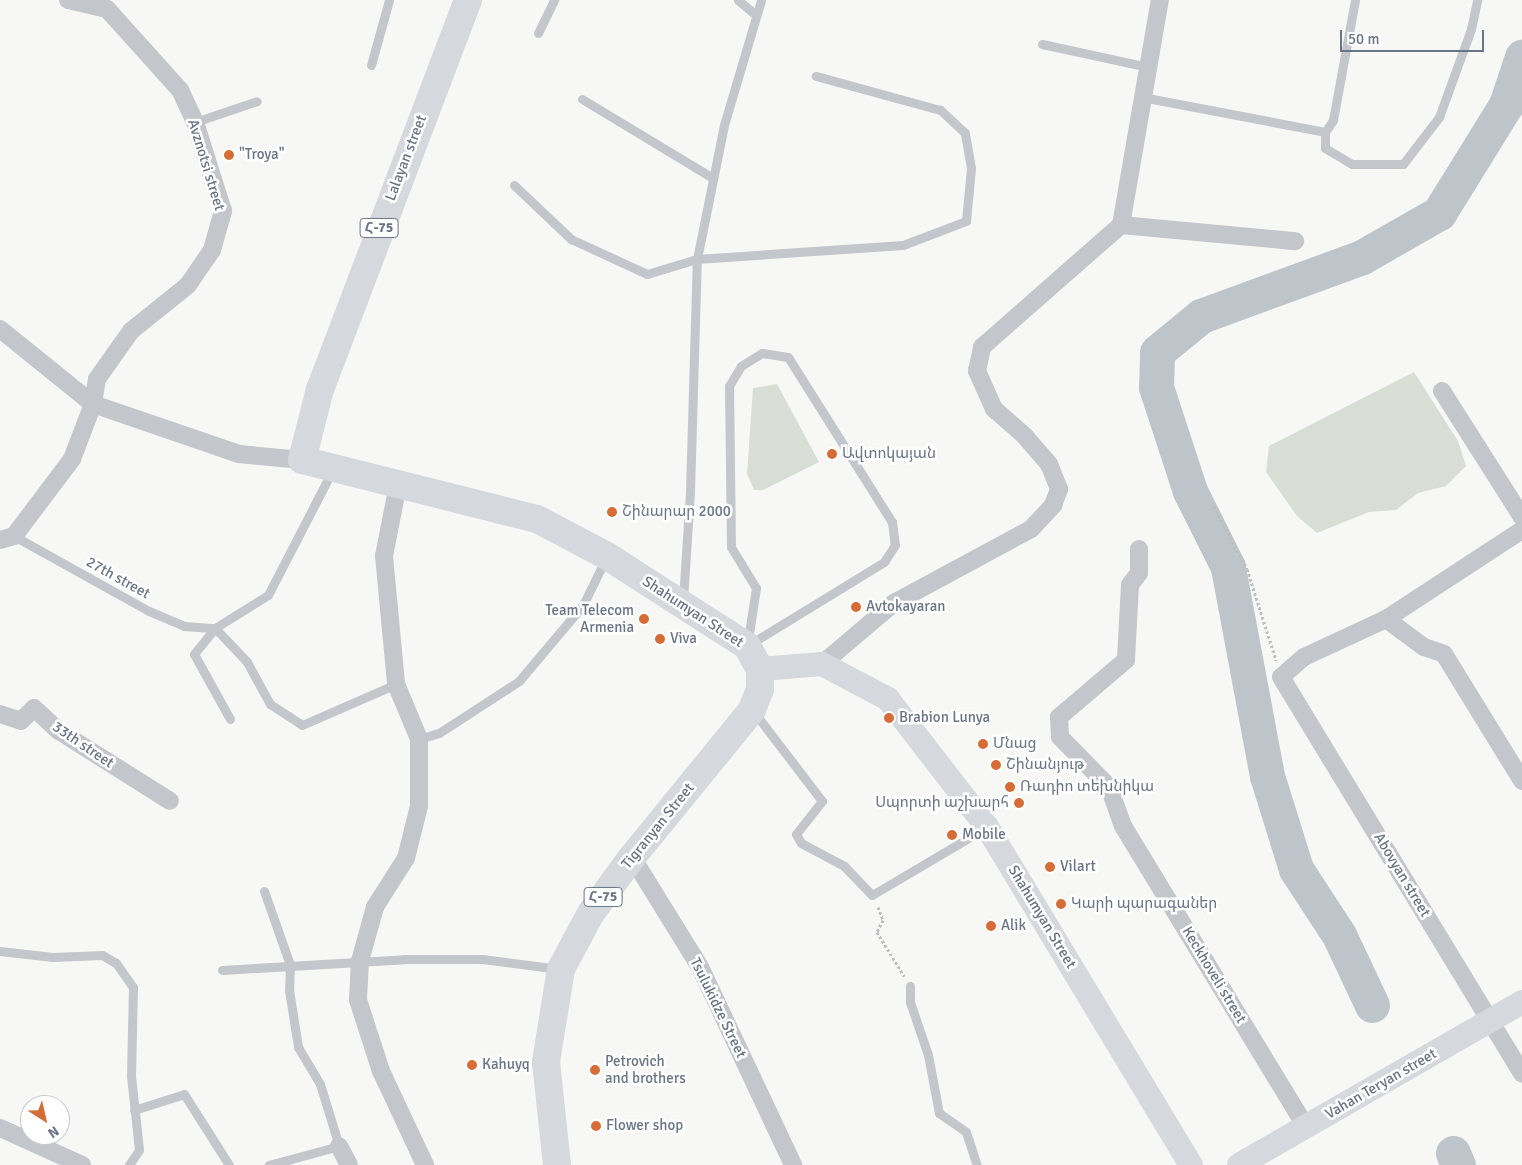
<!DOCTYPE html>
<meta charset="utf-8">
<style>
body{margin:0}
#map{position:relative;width:1522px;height:1165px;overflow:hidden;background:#f7f7f5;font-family:Signika,"Noto Sans Armenian",sans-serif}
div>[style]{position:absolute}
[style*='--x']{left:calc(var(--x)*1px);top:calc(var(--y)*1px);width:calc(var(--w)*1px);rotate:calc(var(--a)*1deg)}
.green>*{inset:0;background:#d8ded6}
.river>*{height:35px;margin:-17.5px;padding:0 17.5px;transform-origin:17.5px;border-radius:17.5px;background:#bdc5cb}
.path>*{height:3px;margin-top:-1.5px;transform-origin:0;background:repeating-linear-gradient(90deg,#bbbdc0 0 2.5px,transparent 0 5px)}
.lane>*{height:9px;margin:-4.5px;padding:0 4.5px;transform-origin:4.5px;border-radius:4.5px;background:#c3c6ca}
.street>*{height:18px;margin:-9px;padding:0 9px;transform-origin:9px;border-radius:9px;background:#c3c6ca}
.secondary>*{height:24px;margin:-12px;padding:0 12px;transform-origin:12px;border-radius:12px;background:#d5d8dc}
.highway>*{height:28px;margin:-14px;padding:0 14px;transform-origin:14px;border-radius:14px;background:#d5d8dc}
.dots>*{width:14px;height:14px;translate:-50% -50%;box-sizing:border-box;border:2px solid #fff;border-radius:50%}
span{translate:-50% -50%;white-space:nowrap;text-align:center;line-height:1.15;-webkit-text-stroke:5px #fff;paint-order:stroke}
.shield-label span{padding:1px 4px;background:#fff;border:1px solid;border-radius:4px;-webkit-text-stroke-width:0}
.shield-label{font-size:14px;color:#697584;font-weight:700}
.poi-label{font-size:15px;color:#697584}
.left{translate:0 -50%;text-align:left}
.right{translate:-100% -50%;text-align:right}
.street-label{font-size:15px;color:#697584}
.north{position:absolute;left:20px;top:1095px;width:50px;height:50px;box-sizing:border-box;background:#fff;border:1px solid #c3c8ce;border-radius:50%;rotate:145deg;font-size:14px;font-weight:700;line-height:20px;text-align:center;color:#697584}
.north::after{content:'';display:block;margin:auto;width:18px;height:22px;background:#d66c36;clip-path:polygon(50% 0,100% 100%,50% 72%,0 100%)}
.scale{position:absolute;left:1340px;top:30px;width:144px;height:22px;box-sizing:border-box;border:2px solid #697584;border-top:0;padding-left:6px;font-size:15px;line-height:18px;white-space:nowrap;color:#697584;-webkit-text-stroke:4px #fff;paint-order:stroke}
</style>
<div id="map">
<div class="green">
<i style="clip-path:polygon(1414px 372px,1458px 441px,1466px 466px,1446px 486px,1418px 493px,1396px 510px,1369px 512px,1317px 533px,1297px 516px,1266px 472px,1269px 446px)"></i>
<i style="clip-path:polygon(777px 384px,819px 462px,763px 490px,754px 490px,747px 474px,753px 388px)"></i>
</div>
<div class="river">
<i style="--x:1372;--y:1005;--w:77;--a:-115.2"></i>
<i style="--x:1339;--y:935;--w:79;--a:-123.1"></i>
<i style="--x:1296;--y:869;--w:97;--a:-107.3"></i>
<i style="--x:1267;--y:776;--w:213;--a:-100.6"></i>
<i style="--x:1228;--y:567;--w:85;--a:-116.6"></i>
<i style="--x:1190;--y:491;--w:109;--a:-108.1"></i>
<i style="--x:1156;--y:387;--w:35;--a:-88"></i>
<i style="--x:1157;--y:352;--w:57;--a:-39.3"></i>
<i style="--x:1201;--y:316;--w:171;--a:-20.1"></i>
<i style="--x:1362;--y:257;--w:89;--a:-29.7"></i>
<i style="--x:1439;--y:213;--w:127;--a:-58.2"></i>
<i style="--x:1506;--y:105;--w:51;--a:-71.6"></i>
<i style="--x:1453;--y:1153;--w:13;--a:67"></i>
</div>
<div class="path">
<i style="--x:1214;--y:506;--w:71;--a:62.4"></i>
<i style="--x:1247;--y:569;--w:96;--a:72.3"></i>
<i style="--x:878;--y:907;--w:14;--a:69"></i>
<i style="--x:883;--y:920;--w:13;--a:117"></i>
<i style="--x:877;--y:932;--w:52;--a:58.5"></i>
</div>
<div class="lane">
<i style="--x:738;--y:0;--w:23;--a:40"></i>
<i style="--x:538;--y:33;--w:37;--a:-64"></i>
<i style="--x:1042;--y:44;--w:108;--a:12.2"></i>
<i style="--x:371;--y:65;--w:67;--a:-74.5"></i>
<i style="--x:1142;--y:97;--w:186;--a:10.8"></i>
<i style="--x:1325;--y:132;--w:16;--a:90"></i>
<i style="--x:1325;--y:148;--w:31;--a:31"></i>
<i style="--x:1352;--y:164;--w:51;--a:0"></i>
<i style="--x:1403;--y:164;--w:59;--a:-52.5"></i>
<i style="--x:1439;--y:117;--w:94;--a:-70"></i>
<i style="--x:1471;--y:29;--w:30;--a:-78"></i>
<i style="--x:582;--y:99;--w:153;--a:31.1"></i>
<i style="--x:195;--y:122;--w:65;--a:-18.7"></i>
<i style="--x:1325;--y:132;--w:14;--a:-56"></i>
<i style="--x:1333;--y:120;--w:122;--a:-79.6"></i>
<i style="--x:514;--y:185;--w:79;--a:43.5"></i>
<i style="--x:571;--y:239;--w:84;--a:24.7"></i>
<i style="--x:647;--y:274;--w:52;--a:-16.7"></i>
<i style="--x:697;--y:259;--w:206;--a:-3.9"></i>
<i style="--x:903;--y:245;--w:67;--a:-20.9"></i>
<i style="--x:966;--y:221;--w:53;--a:-84.6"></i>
<i style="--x:971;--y:168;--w:36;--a:-100"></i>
<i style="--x:965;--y:133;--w:34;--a:-137"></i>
<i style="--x:940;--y:110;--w:129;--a:-164.7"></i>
<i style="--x:762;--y:353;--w:26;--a:9"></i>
<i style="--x:788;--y:357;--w:195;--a:57.8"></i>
<i style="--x:892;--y:522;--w:23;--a:83"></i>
<i style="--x:895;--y:545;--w:20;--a:123"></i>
<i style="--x:884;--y:562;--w:161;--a:148.5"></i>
<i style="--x:747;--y:646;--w:59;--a:-81.2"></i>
<i style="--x:756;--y:588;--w:48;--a:-121.4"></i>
<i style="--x:731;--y:547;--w:161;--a:-90.7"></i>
<i style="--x:729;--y:386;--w:23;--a:-59"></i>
<i style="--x:741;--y:366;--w:25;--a:-32"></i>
<i style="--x:14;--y:536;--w:154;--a:29.1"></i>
<i style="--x:149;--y:611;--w:38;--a:23"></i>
<i style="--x:184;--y:626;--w:31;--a:4"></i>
<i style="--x:683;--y:600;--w:109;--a:-86.3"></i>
<i style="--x:690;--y:491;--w:232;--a:-88.3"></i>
<i style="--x:697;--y:259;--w:137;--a:-78.6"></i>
<i style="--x:724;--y:125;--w:130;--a:-73.5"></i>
<i style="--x:215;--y:628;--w:47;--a:46.7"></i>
<i style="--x:247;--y:662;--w:48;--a:61.3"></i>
<i style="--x:270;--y:704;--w:38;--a:33"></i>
<i style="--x:302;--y:725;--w:103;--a:-23.6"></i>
<i style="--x:754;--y:712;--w:112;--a:52.6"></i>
<i style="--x:822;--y:801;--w:42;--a:128.2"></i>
<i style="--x:796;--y:834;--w:10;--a:61"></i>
<i style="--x:801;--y:843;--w:49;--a:28.1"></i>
<i style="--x:844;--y:866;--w:40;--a:46"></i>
<i style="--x:872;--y:895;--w:134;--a:-30.6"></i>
<i style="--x:230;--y:719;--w:74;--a:-119"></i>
<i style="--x:194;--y:654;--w:33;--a:-51"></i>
<i style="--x:215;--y:628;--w:62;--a:-31.9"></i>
<i style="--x:268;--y:595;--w:140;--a:-62.7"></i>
<i style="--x:419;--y:739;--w:21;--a:-17"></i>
<i style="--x:439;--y:733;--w:95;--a:-33"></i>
<i style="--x:519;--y:681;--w:99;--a:-49.9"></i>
<i style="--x:583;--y:605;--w:52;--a:-63.9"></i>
<i style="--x:264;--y:891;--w:78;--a:70.6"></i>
<i style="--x:290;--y:965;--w:25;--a:92"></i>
<i style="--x:289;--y:990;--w:58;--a:81"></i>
<i style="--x:298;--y:1047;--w:43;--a:59.3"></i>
<i style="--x:320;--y:1084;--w:65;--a:73"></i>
<i style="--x:339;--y:1146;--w:73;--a:164.8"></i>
<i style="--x:0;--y:951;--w:53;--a:6.5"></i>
<i style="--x:53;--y:957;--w:49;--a:-2.3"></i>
<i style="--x:102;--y:955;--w:16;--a:30"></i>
<i style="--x:116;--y:963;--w:29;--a:55"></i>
<i style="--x:133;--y:987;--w:89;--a:91.3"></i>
<i style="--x:131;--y:1076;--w:74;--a:83.8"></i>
<i style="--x:139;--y:1150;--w:18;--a:124"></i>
<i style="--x:222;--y:970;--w:183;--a:-3.4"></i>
<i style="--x:405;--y:959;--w:77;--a:0"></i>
<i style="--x:482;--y:959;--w:78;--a:7.4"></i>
<i style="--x:910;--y:986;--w:16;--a:90"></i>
<i style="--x:910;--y:1002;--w:56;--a:71.2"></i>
<i style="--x:928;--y:1055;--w:59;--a:79.3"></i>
<i style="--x:939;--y:1113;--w:33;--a:35"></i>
<i style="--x:966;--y:1132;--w:35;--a:72"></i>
<i style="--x:134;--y:1110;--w:52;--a:-17.7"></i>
<i style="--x:184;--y:1094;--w:84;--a:57.6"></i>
</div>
<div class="street">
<i style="--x:1121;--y:225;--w:175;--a:5.3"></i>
<i style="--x:0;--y:329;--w:119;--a:38.9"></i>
<i style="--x:93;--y:404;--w:154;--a:18.9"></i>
<i style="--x:239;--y:454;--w:63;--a:5.4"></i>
<i style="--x:1442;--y:391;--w:149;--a:57.6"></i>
<i style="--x:398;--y:485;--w:72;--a:101.2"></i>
<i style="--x:384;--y:556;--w:129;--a:84.6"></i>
<i style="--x:396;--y:684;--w:60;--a:67.3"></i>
<i style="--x:419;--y:739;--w:67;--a:90"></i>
<i style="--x:419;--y:806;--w:54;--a:104"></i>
<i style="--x:406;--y:858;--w:58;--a:122.3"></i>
<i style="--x:375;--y:907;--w:56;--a:105.5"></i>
<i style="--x:360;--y:961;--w:39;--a:93"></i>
<i style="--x:358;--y:1000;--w:75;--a:72.1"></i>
<i style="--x:381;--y:1071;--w:104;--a:64.9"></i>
<i style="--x:1522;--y:530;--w:163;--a:146.8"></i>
<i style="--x:1386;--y:619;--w:90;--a:155.1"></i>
<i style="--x:1304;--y:657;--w:30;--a:139"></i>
<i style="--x:1281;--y:677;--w:464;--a:58.7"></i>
<i style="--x:0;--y:540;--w:15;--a:-16"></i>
<i style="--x:14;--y:536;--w:96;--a:-53"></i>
<i style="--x:72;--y:459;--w:59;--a:-69.1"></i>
<i style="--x:93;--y:404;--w:25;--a:-81"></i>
<i style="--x:97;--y:379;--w:59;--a:-54.7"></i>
<i style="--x:131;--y:331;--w:73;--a:-38.9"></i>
<i style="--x:188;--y:285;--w:42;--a:-55.6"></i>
<i style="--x:212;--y:250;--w:41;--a:-74.2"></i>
<i style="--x:223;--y:211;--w:93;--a:-107.5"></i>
<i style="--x:195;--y:122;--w:35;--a:-115"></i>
<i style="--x:180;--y:90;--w:109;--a:-132"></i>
<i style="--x:107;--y:9;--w:40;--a:-167"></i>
<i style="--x:1139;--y:549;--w:24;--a:90"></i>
<i style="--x:1139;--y:573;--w:15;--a:127"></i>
<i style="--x:1130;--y:585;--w:75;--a:93.1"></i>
<i style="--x:1126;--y:660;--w:88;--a:139.6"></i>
<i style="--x:1059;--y:717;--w:20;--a:87"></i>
<i style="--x:1060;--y:737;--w:70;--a:45.6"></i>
<i style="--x:1109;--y:787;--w:41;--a:70.3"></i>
<i style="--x:1123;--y:826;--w:352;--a:58.7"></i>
<i style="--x:1386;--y:619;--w:47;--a:36.4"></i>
<i style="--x:1424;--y:647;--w:21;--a:19"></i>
<i style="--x:1444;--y:654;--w:149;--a:58.4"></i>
<i style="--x:822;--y:664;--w:94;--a:-40.3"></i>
<i style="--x:894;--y:603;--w:156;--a:-28.4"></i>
<i style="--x:1031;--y:529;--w:33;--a:-47"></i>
<i style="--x:1053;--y:505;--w:17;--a:-69"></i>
<i style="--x:1059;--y:489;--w:27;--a:-112"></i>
<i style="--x:1049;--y:464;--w:37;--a:-131"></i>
<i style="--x:1025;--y:436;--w:41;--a:-138.9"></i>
<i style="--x:994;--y:409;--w:42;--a:-114.1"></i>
<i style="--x:977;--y:371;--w:25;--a:-78"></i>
<i style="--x:982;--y:347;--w:185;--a:-41.3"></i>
<i style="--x:1121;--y:225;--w:228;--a:-80.2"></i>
<i style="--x:0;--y:714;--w:22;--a:18"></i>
<i style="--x:21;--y:721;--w:18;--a:-45"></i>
<i style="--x:34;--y:708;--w:34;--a:43"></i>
<i style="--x:59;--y:731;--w:131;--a:32.2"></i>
<i style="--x:632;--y:857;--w:129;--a:58.3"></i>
<i style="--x:700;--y:967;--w:219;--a:64.8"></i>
<i style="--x:0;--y:1128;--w:90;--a:24.3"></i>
<i style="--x:339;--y:1146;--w:21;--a:62"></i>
</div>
<div class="secondary">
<i style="--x:760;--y:669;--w:62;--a:-4.6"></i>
<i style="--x:822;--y:664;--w:75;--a:27.9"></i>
<i style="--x:888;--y:699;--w:162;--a:52.3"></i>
<i style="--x:987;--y:827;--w:395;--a:58.9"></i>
<i style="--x:1239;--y:1165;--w:327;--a:-29.9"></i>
</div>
<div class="highway">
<i style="--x:468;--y:0;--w:416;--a:110.8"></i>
<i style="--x:320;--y:389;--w:73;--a:104.2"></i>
<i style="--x:302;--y:460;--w:242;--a:14.1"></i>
<i style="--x:537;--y:519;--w:79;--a:27.9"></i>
<i style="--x:607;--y:556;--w:166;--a:32.7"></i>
<i style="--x:747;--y:646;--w:26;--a:61"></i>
<i style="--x:760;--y:669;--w:20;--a:90"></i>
<i style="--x:760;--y:689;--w:22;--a:111"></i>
<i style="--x:752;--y:710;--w:190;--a:129.2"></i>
<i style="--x:632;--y:857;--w:69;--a:126.2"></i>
<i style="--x:591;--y:913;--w:64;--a:118.2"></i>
<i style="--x:561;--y:969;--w:94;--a:99.2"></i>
<i style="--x:546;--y:1062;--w:104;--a:83.9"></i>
</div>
<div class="dots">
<i style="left:229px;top:155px;background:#d66c36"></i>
<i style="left:832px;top:454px;background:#d66c36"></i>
<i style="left:612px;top:512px;background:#d66c36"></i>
<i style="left:856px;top:607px;background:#d66c36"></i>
<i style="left:644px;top:619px;background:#d66c36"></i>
<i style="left:660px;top:639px;background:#d66c36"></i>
<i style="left:889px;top:718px;background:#d66c36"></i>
<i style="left:983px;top:744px;background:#d66c36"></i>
<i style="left:996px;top:765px;background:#d66c36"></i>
<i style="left:1010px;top:787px;background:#d66c36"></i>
<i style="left:1019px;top:803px;background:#d66c36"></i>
<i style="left:952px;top:835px;background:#d66c36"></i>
<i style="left:1050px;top:867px;background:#d66c36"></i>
<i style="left:1061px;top:904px;background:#d66c36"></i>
<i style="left:991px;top:926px;background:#d66c36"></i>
<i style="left:472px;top:1065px;background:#d66c36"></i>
<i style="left:595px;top:1070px;background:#d66c36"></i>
<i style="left:596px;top:1126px;background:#d66c36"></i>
</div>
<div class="shield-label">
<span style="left:379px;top:228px">Հ-75</span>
<span style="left:603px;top:897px">Հ-75</span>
</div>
<div class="poi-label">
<span class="left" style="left:239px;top:155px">"Troya"</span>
<span class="left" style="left:842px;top:454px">Ավտոկայան</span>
<span class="left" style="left:622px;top:512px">Շինարար 2000</span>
<span class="left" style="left:866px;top:607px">Avtokayaran</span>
<span class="right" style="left:634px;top:619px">Team Telecom<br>Armenia</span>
<span class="left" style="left:670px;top:639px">Viva</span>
<span class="left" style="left:899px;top:718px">Brabion Lunya</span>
<span class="left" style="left:993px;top:744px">Մնաց</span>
<span class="left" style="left:1006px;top:765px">Շինանյութ</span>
<span class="left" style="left:1020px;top:787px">Ռադիո տեխնիկա</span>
<span class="right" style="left:1009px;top:803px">Սպորտի աշխարհ</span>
<span class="left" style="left:962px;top:835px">Mobile</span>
<span class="left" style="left:1060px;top:867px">Vilart</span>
<span class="left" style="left:1071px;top:904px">Կարի պարագաներ</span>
<span class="left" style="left:1001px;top:926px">Alik</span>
<span class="left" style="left:605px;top:1070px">Petrovich<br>and brothers</span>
<span class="left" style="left:482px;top:1065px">Kahuyq</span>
<span class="left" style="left:606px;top:1126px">Flower shop</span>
</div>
<div class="street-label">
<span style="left:406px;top:158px;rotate:-69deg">Lalayan street</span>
<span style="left:206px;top:165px;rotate:73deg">Avznotsi street</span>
<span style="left:118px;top:578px;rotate:29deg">27th street</span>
<span style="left:693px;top:612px;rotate:33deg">Shahumyan Street</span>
<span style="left:83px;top:745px;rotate:34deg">33th street</span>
<span style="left:658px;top:826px;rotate:-51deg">Tigranyan Street</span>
<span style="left:1402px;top:875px;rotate:59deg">Abovyan street</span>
<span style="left:1042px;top:917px;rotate:59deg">Shahumyan Street</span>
<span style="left:1214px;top:975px;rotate:59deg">Keckhoveli street</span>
<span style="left:718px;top:1008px;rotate:64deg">Tsulukidze Street</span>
<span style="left:1381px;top:1084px;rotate:-30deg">Vahan Teryan street</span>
</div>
<div class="north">N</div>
<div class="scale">50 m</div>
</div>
